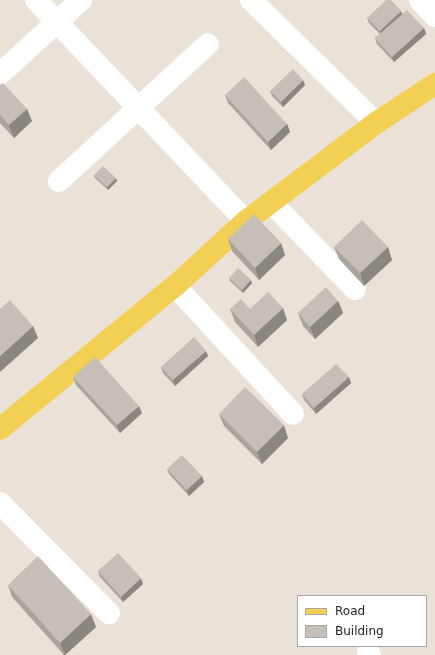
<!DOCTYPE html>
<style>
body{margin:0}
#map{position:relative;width:435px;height:655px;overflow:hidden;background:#eae2d7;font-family:"DejaVu Sans",sans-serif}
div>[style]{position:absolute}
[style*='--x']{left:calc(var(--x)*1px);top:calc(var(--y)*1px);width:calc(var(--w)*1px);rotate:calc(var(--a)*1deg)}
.minor>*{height:22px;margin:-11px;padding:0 11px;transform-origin:11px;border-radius:11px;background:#fff}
.major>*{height:22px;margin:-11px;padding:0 11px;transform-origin:11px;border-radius:11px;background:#f3cf53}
.wall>*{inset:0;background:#a9a49d}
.shaded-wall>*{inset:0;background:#8a8680}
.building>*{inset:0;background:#c5bfb7}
span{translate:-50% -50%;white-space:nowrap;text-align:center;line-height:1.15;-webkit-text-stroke:4px #fff;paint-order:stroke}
.legend{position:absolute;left:297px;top:595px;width:130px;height:52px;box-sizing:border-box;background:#fff;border:1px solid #a8a8a8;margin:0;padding:5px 7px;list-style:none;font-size:12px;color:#262626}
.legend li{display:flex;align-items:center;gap:8px;height:20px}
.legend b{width:20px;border:1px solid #a8a8a8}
</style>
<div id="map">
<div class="minor">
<i style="--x:36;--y:0;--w:305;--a:46.5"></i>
<i style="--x:251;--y:0;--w:175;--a:44.5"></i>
<i style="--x:420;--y:0;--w:22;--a:47"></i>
<i style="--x:0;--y:74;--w:110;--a:-42.4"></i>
<i style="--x:59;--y:181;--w:202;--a:-42.6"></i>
<i style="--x:271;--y:202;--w:121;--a:46"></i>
<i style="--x:175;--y:286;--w:174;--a:47.3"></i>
<i style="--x:0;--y:503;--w:155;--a:45.3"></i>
<i style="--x:368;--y:653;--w:3;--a:45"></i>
</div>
<div class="major">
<i style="--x:0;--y:429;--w:226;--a:-39.3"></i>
<i style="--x:175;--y:286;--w:96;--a:-42.5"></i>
<i style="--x:246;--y:221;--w:163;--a:-37"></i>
<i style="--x:376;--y:123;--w:71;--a:-33.5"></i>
</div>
<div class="wall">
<i style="clip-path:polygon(402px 14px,424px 28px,426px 34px,394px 62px,377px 44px,375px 38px,380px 34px,369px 23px,367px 18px)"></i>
<i style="clip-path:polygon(0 85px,27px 109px,32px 121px,14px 138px,0 123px)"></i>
<i style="clip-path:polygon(305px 85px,283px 107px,272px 96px,270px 91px)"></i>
<i style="clip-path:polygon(225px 95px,287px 124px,290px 132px,271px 150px,228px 103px)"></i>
<i style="clip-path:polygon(94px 175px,117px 181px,108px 190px,95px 178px)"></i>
<i style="clip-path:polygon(228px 239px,285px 255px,259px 280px,232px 251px)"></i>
<i style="clip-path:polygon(334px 247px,388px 247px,392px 260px,364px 286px,339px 259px)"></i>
<i style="clip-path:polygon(229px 278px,252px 283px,243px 293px,230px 281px)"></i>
<i style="clip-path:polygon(338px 301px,343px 313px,315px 339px,303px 326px,298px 313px)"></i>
<i style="clip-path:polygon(230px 309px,250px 309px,287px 320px,258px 347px,235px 322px)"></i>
<i style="clip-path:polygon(208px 356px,175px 386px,163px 373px,161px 367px)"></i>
<i style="clip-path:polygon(73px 377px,142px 413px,120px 433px,76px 385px)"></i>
<i style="clip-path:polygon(349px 377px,351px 383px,316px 414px,304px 400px,302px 394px)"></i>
<i style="clip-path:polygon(219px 414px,288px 438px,262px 464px,224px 426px)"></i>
<i style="clip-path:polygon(167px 469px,202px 476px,204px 482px,189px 496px,169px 474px)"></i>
<i style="clip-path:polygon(98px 571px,143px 584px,123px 602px,100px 577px)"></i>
<i style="clip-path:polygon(8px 585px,96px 627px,65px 655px,64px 655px,12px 597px)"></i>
</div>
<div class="shaded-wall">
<i style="clip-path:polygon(401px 11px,403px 17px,382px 37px,380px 31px)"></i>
<i style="clip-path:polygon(424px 28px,426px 34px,394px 62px,392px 57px)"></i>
<i style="clip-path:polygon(303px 80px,305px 85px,283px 107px,281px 102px)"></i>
<i style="clip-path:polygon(27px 109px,32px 121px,14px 138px,9px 125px)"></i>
<i style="clip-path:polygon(287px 124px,290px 132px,271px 150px,268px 142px)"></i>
<i style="clip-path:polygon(116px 178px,117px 181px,108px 190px,107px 187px)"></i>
<i style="clip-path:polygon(281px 243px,285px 255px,259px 280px,255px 268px)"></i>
<i style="clip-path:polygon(388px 247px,392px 260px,364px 286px,360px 273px)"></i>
<i style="clip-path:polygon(251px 280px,252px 283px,243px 293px,242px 290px)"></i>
<i style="clip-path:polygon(338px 301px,343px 313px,315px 339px,310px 327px)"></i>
<i style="clip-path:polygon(283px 308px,287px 320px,258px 347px,254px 335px)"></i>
<i style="clip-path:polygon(33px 326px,38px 338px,0 372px,0 356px)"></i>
<i style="clip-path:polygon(206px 351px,208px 356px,175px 386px,173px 380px)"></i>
<i style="clip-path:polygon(349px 377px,351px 383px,316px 414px,314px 408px)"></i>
<i style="clip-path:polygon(139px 406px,142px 413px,120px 433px,117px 425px)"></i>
<i style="clip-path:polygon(284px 425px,288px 438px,262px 464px,257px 452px)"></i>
<i style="clip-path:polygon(202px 476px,204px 482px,189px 496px,187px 490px)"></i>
<i style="clip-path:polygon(141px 578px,143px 584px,123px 602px,121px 597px)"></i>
<i style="clip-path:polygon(91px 614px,96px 627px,65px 655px,60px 643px)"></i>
</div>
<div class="building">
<i style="clip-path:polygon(386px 0,391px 0,401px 11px,380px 31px,367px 18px)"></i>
<i style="clip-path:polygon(407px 10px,424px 28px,392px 57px,375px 38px)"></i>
<i style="clip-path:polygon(293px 69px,303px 80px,281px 102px,270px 91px)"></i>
<i style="clip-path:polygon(244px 77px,287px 124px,268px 142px,225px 95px)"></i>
<i style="clip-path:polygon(3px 83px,27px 109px,9px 125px,0 115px,0 85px)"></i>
<i style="clip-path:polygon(103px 166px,116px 178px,107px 187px,94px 175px)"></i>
<i style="clip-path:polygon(254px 214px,281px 243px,255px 268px,228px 239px)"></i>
<i style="clip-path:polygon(362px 220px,388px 247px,360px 273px,334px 247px)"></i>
<i style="clip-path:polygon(238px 268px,251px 280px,242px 290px,229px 278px)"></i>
<i style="clip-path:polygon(326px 287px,338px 301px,310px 327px,298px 313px)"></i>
<i style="clip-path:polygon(268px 292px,283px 308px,254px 335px,230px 309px,241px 299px,250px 309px)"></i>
<i style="clip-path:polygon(10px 300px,33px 326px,0 356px,0 309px)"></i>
<i style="clip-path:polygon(194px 337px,206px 351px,173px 380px,161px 367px)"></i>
<i style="clip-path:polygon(95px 357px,139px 406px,117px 425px,73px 377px)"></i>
<i style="clip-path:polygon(336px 364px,349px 377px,314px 408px,302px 394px)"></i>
<i style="clip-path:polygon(245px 387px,284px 425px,257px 452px,219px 414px)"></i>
<i style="clip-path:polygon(182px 455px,202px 476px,187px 490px,167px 469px)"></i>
<i style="clip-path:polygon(118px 553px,141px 578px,121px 597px,98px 571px)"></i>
<i style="clip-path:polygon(38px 556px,91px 614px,60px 643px,8px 585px)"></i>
</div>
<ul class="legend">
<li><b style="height:5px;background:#f3cf53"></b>Road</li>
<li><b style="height:11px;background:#c5bfb7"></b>Building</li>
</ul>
</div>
